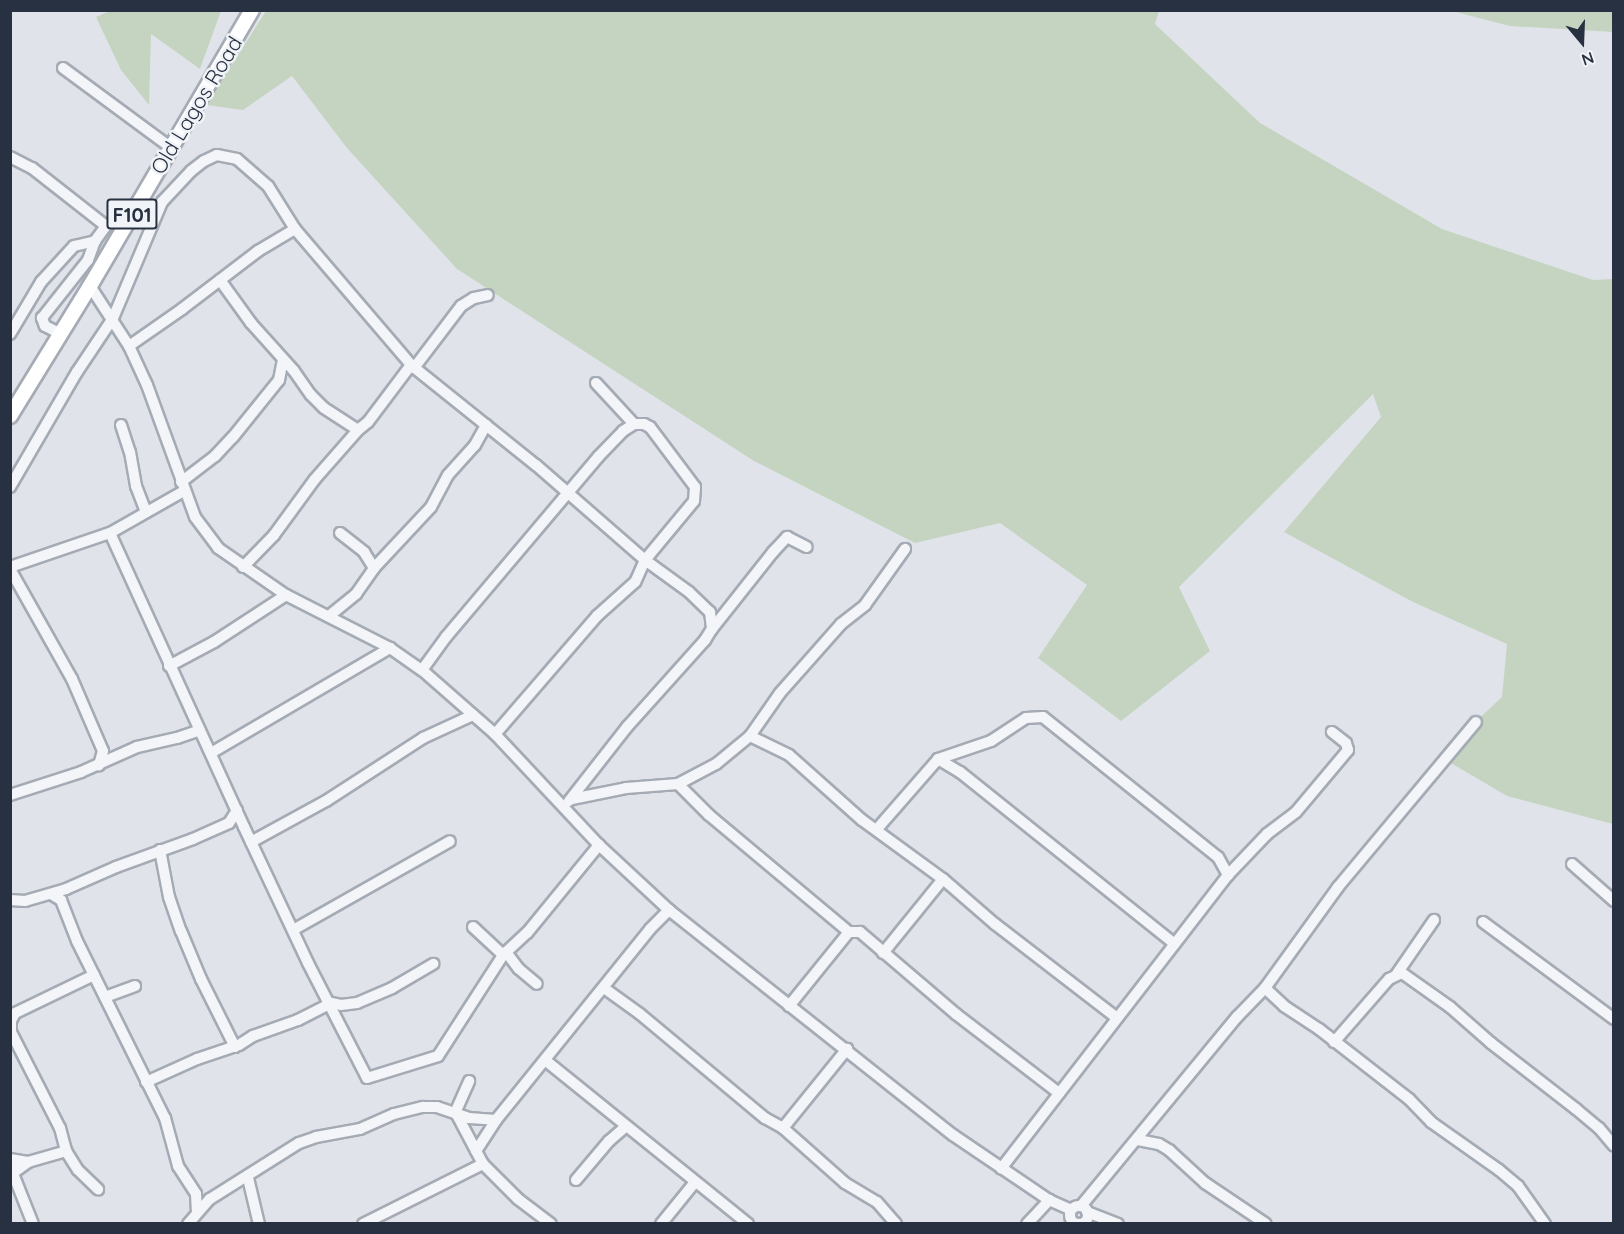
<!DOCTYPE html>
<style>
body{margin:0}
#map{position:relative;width:1624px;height:1234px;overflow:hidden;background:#e0e4ea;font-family:Quicksand,sans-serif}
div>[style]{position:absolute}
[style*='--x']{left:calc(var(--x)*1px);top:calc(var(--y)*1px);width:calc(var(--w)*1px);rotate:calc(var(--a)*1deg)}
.green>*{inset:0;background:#c5d4c1}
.roads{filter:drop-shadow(2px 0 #a5abb4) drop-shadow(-2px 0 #a5abb4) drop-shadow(0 2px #a5abb4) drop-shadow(0 -2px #a5abb4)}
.minor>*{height:10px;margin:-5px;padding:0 5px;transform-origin:5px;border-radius:5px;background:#f3f5f8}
.minor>.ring{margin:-5px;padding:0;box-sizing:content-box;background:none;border:10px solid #f3f5f8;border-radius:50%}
.major>*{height:14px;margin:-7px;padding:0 7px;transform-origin:7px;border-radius:7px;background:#fff}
span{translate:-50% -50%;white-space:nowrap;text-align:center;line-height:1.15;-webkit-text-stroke:5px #f0f3f7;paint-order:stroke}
.shield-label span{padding:2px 4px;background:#f0f3f7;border:2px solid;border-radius:4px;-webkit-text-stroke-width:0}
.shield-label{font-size:20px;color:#283141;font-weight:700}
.street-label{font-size:21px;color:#283141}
.frame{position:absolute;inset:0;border:12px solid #283141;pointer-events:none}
.north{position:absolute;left:1552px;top:12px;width:60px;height:60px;-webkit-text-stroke:4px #f0f3f7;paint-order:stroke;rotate:161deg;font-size:16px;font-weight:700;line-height:24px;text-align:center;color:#283141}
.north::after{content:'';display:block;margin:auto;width:21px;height:27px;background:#283141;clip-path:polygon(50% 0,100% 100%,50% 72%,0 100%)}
</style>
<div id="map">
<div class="green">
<i style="clip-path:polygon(112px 10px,221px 10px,221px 11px,200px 69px,151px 34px,149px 105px,121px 70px,96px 17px)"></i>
<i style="clip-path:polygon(266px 11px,1159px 11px,1155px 24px,1260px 123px,1442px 229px,1593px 280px,1613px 279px,1613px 824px,1507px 796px,1439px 756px,1502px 697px,1507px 644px,1413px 602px,1284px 532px,1381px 417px,1373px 394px,1179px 587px,1210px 651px,1121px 721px,1038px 658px,1087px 585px,1000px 523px,915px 543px,754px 461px,457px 269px,347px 148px,292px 76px,243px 110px,206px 105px)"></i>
<i style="clip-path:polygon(1452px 11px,1613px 11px,1613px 32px,1510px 26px)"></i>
</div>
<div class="roads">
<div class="minor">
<i style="--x:63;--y:68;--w:133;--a:36.4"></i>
<i style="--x:10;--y:157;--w:25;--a:27"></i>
<i style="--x:32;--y:168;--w:94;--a:38.1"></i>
<i style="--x:220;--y:280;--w:53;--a:54.2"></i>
<i style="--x:251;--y:323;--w:64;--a:48.1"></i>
<i style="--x:294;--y:371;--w:29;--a:55"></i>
<i style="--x:311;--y:395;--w:18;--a:45"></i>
<i style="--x:324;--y:408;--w:40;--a:32.9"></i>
<i style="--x:90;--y:286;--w:72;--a:57"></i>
<i style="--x:129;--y:346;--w:43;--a:65.2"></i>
<i style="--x:147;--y:385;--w:140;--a:70"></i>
<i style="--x:195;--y:517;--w:39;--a:53"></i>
<i style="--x:218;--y:548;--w:83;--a:34.7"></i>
<i style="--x:286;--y:595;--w:117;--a:27"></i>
<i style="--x:390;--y:648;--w:39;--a:35"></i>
<i style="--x:422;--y:670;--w:97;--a:41.2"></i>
<i style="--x:495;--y:734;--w:152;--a:46.9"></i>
<i style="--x:599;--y:845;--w:96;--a:42.9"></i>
<i style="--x:669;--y:910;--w:362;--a:38.4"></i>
<i style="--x:953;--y:1135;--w:116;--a:34.1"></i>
<i style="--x:1049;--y:1200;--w:24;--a:24"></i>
<i style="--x:59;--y:333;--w:16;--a:-153"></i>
<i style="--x:45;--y:326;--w:9;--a:-111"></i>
<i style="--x:42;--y:318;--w:74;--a:-51.6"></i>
<i style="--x:88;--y:260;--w:20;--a:-70"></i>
<i style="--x:95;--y:241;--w:19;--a:-54"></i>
<i style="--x:106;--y:226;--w:8;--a:-30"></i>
<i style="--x:113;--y:222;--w:13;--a:9"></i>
<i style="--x:10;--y:334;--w:61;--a:-59.2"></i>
<i style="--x:41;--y:282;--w:49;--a:-47.5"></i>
<i style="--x:74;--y:246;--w:22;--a:-13"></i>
<i style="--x:129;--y:346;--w:65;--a:-34.9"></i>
<i style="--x:182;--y:309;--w:96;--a:-37.3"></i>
<i style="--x:258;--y:251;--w:43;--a:-30.7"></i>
<i style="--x:414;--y:368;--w:78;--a:-52.8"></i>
<i style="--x:461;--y:306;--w:15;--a:-32"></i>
<i style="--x:474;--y:298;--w:14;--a:-12"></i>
<i style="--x:596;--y:383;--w:56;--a:47.2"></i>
<i style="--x:121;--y:425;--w:28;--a:72"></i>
<i style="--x:130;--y:452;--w:35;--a:80"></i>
<i style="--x:136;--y:486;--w:28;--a:69"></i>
<i style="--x:181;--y:482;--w:43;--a:-37.4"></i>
<i style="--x:215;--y:456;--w:26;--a:-47"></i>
<i style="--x:233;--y:437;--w:73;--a:-51.1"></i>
<i style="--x:279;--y:380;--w:20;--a:-79"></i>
<i style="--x:10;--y:487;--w:133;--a:-59.8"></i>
<i style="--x:77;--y:372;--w:65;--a:-56.3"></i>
<i style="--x:113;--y:318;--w:126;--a:-67.1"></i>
<i style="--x:162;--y:202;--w:42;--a:-46.9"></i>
<i style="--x:191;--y:171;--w:16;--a:-38"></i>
<i style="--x:204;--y:161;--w:14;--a:-25"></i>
<i style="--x:217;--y:155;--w:20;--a:11"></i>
<i style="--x:237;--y:159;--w:41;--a:41.1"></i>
<i style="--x:268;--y:186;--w:51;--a:57.9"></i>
<i style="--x:295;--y:229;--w:179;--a:49.5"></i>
<i style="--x:411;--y:365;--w:160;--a:38.7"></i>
<i style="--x:536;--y:465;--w:145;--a:41.1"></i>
<i style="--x:645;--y:560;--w:54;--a:36"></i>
<i style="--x:689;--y:592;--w:29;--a:44"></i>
<i style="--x:710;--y:612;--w:17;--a:83"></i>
<i style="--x:110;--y:533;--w:323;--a:65.5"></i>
<i style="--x:244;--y:827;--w:150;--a:64.8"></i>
<i style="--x:308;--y:963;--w:129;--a:62.8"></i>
<i style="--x:367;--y:1078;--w:74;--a:-17.2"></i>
<i style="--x:438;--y:1056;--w:120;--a:-57.2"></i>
<i style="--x:503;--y:955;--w:33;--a:-43"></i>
<i style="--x:527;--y:933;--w:114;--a:-50.7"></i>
<i style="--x:340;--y:533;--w:31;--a:38"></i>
<i style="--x:364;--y:552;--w:19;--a:58"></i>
<i style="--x:10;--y:567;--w:106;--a:-18.8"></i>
<i style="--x:110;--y:533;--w:85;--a:-29.6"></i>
<i style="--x:243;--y:567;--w:45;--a:-45.9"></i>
<i style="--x:274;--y:535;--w:69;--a:-53.8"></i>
<i style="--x:315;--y:479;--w:65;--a:-48.7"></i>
<i style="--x:358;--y:430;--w:13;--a:-39"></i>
<i style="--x:368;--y:422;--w:71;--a:-53"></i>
<i style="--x:10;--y:569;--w:126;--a:60.6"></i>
<i style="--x:72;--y:679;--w:78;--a:66.7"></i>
<i style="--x:103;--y:751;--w:15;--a:106"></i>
<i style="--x:329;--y:616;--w:35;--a:-39"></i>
<i style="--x:356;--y:594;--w:32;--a:-55"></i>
<i style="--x:374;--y:568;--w:83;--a:-46.9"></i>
<i style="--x:431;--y:507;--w:36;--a:-62"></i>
<i style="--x:448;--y:475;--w:40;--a:-48"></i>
<i style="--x:475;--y:445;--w:23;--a:-61"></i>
<i style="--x:169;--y:666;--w:51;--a:-28.1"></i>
<i style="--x:214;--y:642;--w:86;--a:-33.1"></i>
<i style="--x:422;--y:670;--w:41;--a:-54"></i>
<i style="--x:446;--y:637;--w:236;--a:-49.8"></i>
<i style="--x:598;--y:457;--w:36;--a:-46"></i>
<i style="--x:623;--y:431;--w:13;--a:-32"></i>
<i style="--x:634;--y:424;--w:10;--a:0"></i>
<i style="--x:644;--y:424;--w:7;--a:27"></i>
<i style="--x:650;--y:427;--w:75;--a:53.1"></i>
<i style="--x:695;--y:487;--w:14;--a:94"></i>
<i style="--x:694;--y:501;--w:77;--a:129.7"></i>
<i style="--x:645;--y:560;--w:24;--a:114"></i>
<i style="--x:635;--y:582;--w:51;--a:138.2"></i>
<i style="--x:597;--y:616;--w:156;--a:130.8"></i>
<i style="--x:750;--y:736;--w:43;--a:26"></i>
<i style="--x:789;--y:755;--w:98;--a:41.7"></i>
<i style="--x:862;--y:820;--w:100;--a:36.1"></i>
<i style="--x:943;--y:879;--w:69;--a:40.9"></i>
<i style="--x:995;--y:924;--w:154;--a:37.6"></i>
<i style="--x:211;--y:753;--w:208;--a:-30.4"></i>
<i style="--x:938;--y:759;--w:26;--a:31"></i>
<i style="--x:960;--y:772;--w:275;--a:38.7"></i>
<i style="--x:678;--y:784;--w:44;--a:45"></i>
<i style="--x:709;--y:815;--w:182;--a:39.9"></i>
<i style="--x:849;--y:932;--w:11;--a:0"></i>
<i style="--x:860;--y:932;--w:126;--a:40.5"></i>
<i style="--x:956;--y:1014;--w:130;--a:37.5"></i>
<i style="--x:10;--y:795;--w:75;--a:-17.9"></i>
<i style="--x:81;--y:772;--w:61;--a:-24.1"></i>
<i style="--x:137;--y:747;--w:41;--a:-12.7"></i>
<i style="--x:177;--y:738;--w:24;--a:-19"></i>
<i style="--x:572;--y:799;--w:55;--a:-11.5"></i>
<i style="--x:626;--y:788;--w:52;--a:-4.4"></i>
<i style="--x:678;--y:784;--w:43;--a:-27.8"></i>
<i style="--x:716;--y:764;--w:44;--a:-39.5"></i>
<i style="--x:750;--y:736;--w:52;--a:-55.1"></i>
<i style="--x:780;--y:693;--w:92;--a:-48.5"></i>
<i style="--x:841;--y:624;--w:31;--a:-38"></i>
<i style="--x:865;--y:605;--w:69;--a:-54.5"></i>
<i style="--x:569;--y:801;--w:94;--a:-51.9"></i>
<i style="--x:627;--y:727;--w:117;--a:-48.1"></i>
<i style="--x:705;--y:640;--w:13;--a:-58"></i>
<i style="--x:712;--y:629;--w:98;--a:-51.6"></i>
<i style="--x:773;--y:552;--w:21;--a:-47"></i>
<i style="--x:787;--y:537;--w:22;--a:27"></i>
<i style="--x:877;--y:829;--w:93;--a:-48.9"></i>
<i style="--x:938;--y:759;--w:56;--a:-18.8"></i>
<i style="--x:991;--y:741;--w:42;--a:-33.3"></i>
<i style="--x:1026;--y:718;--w:17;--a:-3"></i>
<i style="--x:1043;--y:717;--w:224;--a:38.7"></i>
<i style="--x:1218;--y:857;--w:21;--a:61"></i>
<i style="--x:1228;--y:875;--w:371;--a:127.7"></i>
<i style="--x:251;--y:842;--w:85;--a:-28.7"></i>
<i style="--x:326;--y:801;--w:116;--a:-33"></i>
<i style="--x:423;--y:738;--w:55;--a:-24.7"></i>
<i style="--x:160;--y:850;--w:48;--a:79.2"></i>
<i style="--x:169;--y:897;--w:36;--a:71"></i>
<i style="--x:181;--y:931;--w:52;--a:67.4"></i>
<i style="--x:201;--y:979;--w:76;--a:63.4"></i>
<i style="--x:1572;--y:864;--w:56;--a:41.4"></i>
<i style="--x:1228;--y:875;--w:57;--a:-46.4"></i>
<i style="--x:1267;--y:834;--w:36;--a:-37"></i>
<i style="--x:1296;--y:812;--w:81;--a:-50"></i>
<i style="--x:1348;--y:750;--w:7;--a:-106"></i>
<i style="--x:1346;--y:743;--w:18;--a:-142"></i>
<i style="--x:51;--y:894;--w:12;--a:31"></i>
<i style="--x:61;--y:900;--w:44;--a:68.7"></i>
<i style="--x:77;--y:941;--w:198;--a:63.6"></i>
<i style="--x:165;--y:1118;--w:50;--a:74.8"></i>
<i style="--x:178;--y:1166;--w:33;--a:57"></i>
<i style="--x:196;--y:1194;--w:17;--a:87"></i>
<i style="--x:10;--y:900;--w:15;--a:4"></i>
<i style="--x:25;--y:901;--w:43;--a:-16.3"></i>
<i style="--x:66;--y:889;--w:55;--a:-23.7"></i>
<i style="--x:116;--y:867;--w:82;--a:-20"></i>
<i style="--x:193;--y:839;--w:39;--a:-24"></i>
<i style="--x:229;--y:823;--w:15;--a:-58"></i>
<i style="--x:1483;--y:922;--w:163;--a:36.5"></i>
<i style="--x:473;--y:927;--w:41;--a:43"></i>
<i style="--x:293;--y:930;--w:180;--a:-29.5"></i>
<i style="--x:506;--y:952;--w:21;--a:53"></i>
<i style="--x:519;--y:969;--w:23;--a:40"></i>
<i style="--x:883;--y:953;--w:95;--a:-51"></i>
<i style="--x:94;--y:975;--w:88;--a:154.3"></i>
<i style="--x:15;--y:1013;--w:9;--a:117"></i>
<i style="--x:11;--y:1021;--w:11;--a:90"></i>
<i style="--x:11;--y:1032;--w:108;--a:63"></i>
<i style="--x:60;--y:1128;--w:24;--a:75"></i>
<i style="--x:66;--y:1151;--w:22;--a:58"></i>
<i style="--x:78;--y:1170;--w:28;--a:44"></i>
<i style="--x:1396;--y:975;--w:67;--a:-55.4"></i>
<i style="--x:604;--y:988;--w:44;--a:35.8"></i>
<i style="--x:640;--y:1014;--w:163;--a:39.8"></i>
<i style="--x:765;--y:1118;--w:21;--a:29"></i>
<i style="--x:783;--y:1128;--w:83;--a:41.6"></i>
<i style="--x:845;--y:1183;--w:37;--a:31"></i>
<i style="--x:877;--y:1202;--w:29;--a:49"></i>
<i style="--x:1265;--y:988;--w:125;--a:-54.1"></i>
<i style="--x:1338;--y:887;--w:215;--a:-50.1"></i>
<i style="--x:105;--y:997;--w:32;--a:-20"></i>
<i style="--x:328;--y:1002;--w:13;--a:13"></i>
<i style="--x:341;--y:1005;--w:16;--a:-7"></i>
<i style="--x:357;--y:1003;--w:38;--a:-23"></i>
<i style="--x:392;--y:988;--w:48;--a:-30.3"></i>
<i style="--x:789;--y:1006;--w:95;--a:-51"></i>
<i style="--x:1334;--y:1042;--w:84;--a:-48.9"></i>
<i style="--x:1389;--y:979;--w:14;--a:-25"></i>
<i style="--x:1402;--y:973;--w:59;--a:35.3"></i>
<i style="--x:1450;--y:1007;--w:55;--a:41.3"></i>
<i style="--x:1491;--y:1043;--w:108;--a:37.8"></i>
<i style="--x:1576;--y:1109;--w:30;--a:40"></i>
<i style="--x:1599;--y:1128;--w:23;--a:50"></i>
<i style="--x:545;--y:1060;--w:261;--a:38.9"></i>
<i style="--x:146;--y:1082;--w:56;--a:-24.3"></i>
<i style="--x:197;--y:1059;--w:44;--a:-18.4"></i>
<i style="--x:239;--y:1045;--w:17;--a:-33"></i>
<i style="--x:253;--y:1036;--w:48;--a:-19.6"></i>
<i style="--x:298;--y:1020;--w:35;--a:-27"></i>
<i style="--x:455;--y:1113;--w:35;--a:-66"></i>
<i style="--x:457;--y:1115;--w:55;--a:62"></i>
<i style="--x:483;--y:1164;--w:49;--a:45"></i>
<i style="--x:518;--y:1199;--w:41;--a:37.1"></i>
<i style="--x:783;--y:1128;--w:102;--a:-51"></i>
<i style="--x:1138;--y:1140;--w:21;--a:11"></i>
<i style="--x:1159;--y:1144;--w:12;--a:31"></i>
<i style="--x:1169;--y:1150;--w:49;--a:42.5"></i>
<i style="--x:1205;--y:1183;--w:73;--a:33.9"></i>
<i style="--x:476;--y:1151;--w:37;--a:-57"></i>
<i style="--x:496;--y:1120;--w:245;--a:-51.1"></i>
<i style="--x:650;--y:929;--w:27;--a:-45"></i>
<i style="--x:10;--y:1159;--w:18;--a:9"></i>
<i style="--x:10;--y:1166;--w:62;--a:68.4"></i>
<i style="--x:13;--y:1173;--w:19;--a:-36"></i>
<i style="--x:28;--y:1162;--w:40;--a:-16"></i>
<i style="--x:248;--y:1178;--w:47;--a:76.6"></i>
<i style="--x:576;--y:1180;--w:51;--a:-49.8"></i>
<i style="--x:609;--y:1141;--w:23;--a:-41"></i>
<i style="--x:1081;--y:1206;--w:245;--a:-50.5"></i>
<i style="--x:1237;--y:1017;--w:40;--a:-46"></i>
<i style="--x:1265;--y:988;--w:26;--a:43"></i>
<i style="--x:1284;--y:1006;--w:42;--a:33.3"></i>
<i style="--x:1319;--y:1029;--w:114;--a:37.9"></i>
<i style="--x:1409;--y:1099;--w:32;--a:46"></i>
<i style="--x:1431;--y:1122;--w:83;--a:35.2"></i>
<i style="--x:1499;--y:1170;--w:25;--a:40"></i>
<i style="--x:1518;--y:1186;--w:47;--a:54.6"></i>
<i class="ring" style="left:1070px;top:1206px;width:8px;height:8px"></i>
<i style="--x:1087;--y:1212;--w:33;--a:21"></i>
<i style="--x:188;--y:1224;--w:33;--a:-49"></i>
<i style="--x:210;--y:1199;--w:105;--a:-32.2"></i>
<i style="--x:299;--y:1143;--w:18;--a:-19"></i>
<i style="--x:316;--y:1137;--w:45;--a:-10.3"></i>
<i style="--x:360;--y:1129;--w:37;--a:-24"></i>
<i style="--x:394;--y:1114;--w:30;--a:-14"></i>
<i style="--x:423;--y:1107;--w:14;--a:0"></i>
<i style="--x:437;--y:1107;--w:34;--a:19"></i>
<i style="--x:469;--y:1118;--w:27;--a:4"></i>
<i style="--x:363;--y:1224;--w:134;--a:-26.6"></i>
<i style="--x:661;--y:1224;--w:54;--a:-51"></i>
<i style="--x:1027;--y:1224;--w:33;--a:-47"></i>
</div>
<div class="major">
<i style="--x:10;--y:416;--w:153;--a:-58.4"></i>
<i style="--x:90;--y:286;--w:320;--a:-59.6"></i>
</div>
</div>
<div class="shield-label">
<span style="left:132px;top:214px">F101</span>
</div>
<div class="street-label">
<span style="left:196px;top:105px;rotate:-59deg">Old Lagos Road</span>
</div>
<div class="frame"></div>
<div class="north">N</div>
</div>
